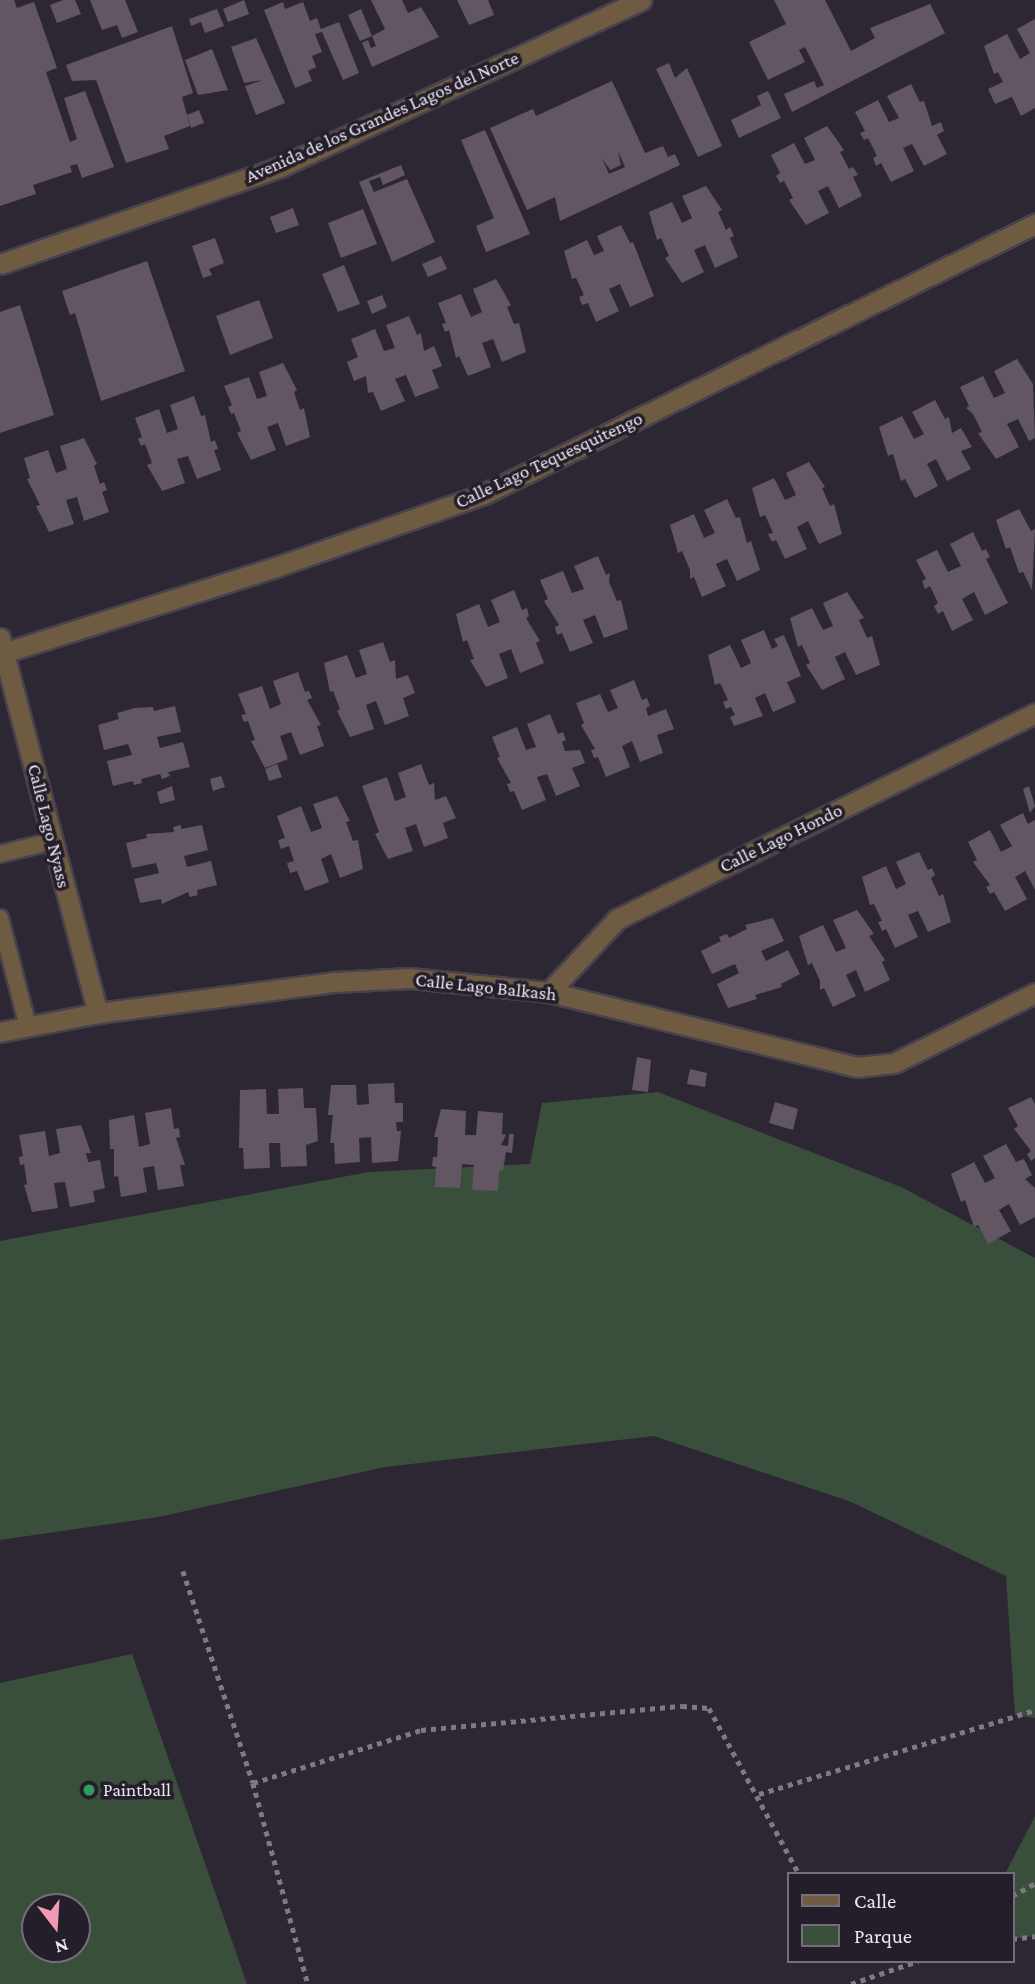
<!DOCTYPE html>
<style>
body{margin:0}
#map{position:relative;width:1035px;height:1984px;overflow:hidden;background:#2d2734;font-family:"Crimson Pro",serif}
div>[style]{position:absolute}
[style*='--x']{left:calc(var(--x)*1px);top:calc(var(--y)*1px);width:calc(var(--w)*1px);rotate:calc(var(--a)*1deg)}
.green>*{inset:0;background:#3a4f3b}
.building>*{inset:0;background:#625662}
.path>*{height:4.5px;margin-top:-2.25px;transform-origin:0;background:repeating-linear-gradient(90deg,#7f7985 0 5px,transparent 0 10px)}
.roads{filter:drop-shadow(2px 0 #47424e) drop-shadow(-2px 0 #47424e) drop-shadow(0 2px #47424e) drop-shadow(0 -2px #47424e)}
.service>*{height:16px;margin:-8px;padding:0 8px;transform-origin:8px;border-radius:8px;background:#6f5b42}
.minor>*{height:19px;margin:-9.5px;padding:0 9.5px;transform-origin:9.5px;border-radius:9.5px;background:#6f5b42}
.tertiary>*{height:19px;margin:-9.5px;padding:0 9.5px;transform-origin:9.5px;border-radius:9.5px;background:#6f5b42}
.dots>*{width:19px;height:19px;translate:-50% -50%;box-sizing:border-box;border:4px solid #231e2a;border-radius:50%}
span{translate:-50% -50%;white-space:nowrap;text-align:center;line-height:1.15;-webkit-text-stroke:7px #231e2a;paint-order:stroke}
.street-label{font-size:19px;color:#eae6ef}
.poi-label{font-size:19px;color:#eae6ef}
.left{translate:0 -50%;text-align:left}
.legend{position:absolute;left:787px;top:1872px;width:228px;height:91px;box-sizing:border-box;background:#231e2a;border:2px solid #736e79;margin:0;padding:9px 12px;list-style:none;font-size:21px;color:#eae6ef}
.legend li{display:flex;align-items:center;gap:14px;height:35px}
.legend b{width:35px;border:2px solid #736e79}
.north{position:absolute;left:21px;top:1893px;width:70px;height:70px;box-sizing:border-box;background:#231e2a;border:2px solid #736e79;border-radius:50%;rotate:163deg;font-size:19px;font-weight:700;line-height:28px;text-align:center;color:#eae6ef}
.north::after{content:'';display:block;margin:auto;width:24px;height:32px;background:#f19ab3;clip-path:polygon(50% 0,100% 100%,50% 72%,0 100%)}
</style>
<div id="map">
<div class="green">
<i style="clip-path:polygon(658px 1092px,901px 1187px,1035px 1258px,1035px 1718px,1015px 1715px,1006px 1576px,849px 1501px,654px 1436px,385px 1467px,158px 1517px,0 1540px,0 1241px,369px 1172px,530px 1164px,542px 1103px)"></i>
<i style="clip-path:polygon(evenodd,132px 1654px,247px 1984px,0 1984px,0 1683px,132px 1654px,77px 1907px,77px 1949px,35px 1949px,35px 1907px,77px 1907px)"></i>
<i style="clip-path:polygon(1035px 1816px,1035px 1936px,1012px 1939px,1012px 1874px,1005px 1874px)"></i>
</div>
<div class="building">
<i style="clip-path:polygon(0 0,14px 0,17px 8px,34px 2px,57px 68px,46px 72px,70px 142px,77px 139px,64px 98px,85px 91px,114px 167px,82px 178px,77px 164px,70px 166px,72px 172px,33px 185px,36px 194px,0 206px)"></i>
<i style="clip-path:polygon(63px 0,75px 0,81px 14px,57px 23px,50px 5px)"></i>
<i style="clip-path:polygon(90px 0,125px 0,138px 32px,122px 38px,117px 25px,102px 30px)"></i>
<i style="clip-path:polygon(244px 0,249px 14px,228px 22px,223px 9px)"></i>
<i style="clip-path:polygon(371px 0,402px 0,408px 13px,421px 7px,439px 37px,372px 67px,362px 43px,368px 40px,371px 48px,376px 46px,372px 36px,360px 41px,348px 15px,361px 9px,372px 36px,385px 29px)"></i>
<i style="clip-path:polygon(457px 0,488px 0,494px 15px,469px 25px)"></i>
<i style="clip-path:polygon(774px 0,825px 0,851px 51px,875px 38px,870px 28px,930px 4px,945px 33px,792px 112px,784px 94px,814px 81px,817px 88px,824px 85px,805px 47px,799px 50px,805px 62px,768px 80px,749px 42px,786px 24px)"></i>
<i style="clip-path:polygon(283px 2px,285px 9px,303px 2px,310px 21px,317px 18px,321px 29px,339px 22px,359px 73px,343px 80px,322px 32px,315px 34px,322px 52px,312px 56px,316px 67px,308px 71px,312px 81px,295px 88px,264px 10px)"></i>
<i style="clip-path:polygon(217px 9px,224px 26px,205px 33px,201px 22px,191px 26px,189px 19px)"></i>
<i style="clip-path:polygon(1035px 19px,1035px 108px,1021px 116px,1012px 97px,995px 104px,988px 89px,1003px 82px,998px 72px,994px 74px,984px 46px,1007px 34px,1020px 59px,1030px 53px,1017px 29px)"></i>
<i style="clip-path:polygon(172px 26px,193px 93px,182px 97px,190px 126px,164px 136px,169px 149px,126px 163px,96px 80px,72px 81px,66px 65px)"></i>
<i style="clip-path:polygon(256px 38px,285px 103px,256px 115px,245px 86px,263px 80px,244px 83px,231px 47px)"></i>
<i style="clip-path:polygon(212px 49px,228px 90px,198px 95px,185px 60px)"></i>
<i style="clip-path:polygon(669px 63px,675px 78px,687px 68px,722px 146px,698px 157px,656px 69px)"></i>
<i style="clip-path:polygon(evenodd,612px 81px,645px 153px,663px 146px,668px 157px,675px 154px,680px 165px,560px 221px,555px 197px,527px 210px,490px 128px,533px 109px,536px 116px,612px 81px,618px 151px,625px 167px,609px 174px,602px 158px,610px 170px,621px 165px,618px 151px)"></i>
<i style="clip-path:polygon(911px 84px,920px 102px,924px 101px,932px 126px,941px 122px,944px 131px,937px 135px,947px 154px,924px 166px,912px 144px,903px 148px,914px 171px,891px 182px,881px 163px,876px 166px,873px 158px,877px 156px,868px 138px,864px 140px,860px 133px,865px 131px,855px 112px,878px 100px,889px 122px,899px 118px,887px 96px)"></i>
<i style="clip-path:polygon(768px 91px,781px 118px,739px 138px,731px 120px,761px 105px,757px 96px)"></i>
<i style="clip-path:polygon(199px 110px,204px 123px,191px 128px,187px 115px)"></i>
<i style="clip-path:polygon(827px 126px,844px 150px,840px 152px,849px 169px,853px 167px,858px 175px,853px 177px,862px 196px,839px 208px,828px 186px,818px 191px,829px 213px,806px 225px,789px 200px,793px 198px,784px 181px,780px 183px,776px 176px,780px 173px,771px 155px,794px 143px,805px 164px,815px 160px,804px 138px)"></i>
<i style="clip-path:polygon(485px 130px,530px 234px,486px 252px,476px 226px,494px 218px,461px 140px)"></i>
<i style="clip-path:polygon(401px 165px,405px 175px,383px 185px,380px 177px,369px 181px,374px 192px,407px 179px,435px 242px,392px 262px,359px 182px)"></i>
<i style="clip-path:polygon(706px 186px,722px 210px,718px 212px,726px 230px,730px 227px,734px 236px,730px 238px,738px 257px,715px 268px,705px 245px,694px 250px,704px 272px,682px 283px,665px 258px,669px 256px,661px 238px,657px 240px,649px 212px,672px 202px,682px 223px,692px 218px,682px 196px)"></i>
<i style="clip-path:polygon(293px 208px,299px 225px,276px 233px,270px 217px)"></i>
<i style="clip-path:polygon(363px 209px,377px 244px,341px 258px,328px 223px)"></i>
<i style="clip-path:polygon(621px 225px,630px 243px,633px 242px,654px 296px,630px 307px,620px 284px,609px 289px,619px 311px,596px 322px,588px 303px,582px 305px,579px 297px,584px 295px,576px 278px,572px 279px,564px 251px,587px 240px,594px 255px,604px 251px,597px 236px)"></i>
<i style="clip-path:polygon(215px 238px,224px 263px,209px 269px,212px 275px,203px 278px,192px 246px)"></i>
<i style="clip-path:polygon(441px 256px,447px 269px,428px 277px,422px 264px)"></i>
<i style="clip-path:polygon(147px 261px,185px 371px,101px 401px,75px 313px,70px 315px,62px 291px)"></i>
<i style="clip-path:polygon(344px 265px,360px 304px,338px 312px,322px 274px)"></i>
<i style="clip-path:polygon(496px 279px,511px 305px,507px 307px,514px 324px,519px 323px,526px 352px,502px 362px,493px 339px,482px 343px,491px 367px,468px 376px,459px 356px,456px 358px,449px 330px,445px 332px,442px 324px,446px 323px,438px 303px,461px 294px,471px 317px,482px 312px,473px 289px)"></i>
<i style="clip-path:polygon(382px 295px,387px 307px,372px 314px,367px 301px)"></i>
<i style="clip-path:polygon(259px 300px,273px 338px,230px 355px,216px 316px)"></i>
<i style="clip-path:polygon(20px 305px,54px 415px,0 433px,0 312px)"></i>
<i style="clip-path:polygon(409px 316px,417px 335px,421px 333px,424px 351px,434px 346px,442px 366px,432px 370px,439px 388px,415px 397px,406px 375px,395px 379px,405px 401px,381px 411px,373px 392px,368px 393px,366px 376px,354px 381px,347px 362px,358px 357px,351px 339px,375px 329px,384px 351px,395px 348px,386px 325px)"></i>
<i style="clip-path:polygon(1017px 359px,1033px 384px,1035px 438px,1029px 441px,1018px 419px,1007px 424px,1019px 447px,996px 459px,978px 433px,982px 432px,973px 414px,966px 408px,969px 406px,960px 387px,983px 376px,994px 398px,1005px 393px,994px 371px)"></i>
<i style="clip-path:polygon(283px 363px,297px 390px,294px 392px,300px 410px,304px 408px,310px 437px,286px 446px,278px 423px,267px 427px,276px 450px,251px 460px,237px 433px,241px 431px,234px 413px,231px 414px,228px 407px,232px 405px,224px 386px,249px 377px,257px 399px,267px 396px,259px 372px)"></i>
<i style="clip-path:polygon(194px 396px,201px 416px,205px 415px,211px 442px,215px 440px,218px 449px,214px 450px,221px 470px,197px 479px,188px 456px,177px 459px,185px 483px,162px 491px,147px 465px,152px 463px,145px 444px,141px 446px,138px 439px,142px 437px,135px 418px,159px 409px,167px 433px,178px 429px,170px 405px)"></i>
<i style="clip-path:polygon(935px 400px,945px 419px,949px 417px,952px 433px,961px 428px,972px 447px,961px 451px,971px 469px,947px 481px,936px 459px,927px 464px,938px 486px,915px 498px,905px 479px,901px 481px,893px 454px,888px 456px,879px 427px,902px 416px,914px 439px,924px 434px,912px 412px)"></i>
<i style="clip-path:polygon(84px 438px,97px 464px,94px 466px,100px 484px,104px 482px,107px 490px,102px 492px,109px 512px,84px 521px,77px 497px,66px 500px,74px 524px,49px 532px,36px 506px,40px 505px,27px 479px,30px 478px,24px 458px,48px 450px,56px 473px,67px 469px,60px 446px)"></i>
<i style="clip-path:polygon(809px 462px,825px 487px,822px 488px,830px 506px,834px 504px,842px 534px,819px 544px,808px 521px,797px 527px,807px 549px,785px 559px,776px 540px,772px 542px,768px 534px,773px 533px,765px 515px,760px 517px,752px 488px,774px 478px,785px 500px,796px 495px,786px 473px)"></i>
<i style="clip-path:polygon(727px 499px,736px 518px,740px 517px,747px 543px,751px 541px,760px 570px,737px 581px,727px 559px,716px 564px,726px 586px,702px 597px,694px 577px,690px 579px,690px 570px,682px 551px,678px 553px,670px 525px,694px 514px,704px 538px,715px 533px,704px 510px)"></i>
<i style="clip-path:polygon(1019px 509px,1031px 531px,1035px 529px,1032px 590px,1023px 572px,1019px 573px,1010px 547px,1006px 549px,996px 520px)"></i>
<i style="clip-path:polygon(973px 532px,982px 551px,986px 549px,990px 557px,986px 559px,1008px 603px,985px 615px,974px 592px,962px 599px,973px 620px,952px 631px,943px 611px,938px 614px,934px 606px,938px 603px,930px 586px,925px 589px,922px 581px,926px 579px,916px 560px,937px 550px,948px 572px,961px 566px,950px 544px)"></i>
<i style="clip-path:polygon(598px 556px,606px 575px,610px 573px,609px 582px,617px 601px,621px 600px,628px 629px,604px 638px,595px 615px,583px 620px,593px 643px,570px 652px,562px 633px,557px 635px,555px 627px,559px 625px,544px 601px,548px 599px,540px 580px,563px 571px,572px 593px,584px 589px,574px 566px)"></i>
<i style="clip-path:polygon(514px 590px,522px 610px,527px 608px,529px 616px,526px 618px,540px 641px,536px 643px,544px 663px,520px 673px,511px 649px,499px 654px,508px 678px,486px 687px,470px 660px,474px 659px,467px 640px,463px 642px,456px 614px,479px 604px,488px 627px,500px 622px,491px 600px)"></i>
<i style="clip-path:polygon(847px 592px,864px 618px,859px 620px,867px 638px,872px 636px,880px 665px,856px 675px,845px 652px,835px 657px,845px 679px,822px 690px,806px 665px,810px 663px,802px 645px,798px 647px,790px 618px,812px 608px,823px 630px,833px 626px,823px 603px)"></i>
<i style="clip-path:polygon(764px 630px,772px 649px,778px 646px,774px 639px,784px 635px,801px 676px,787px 682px,796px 702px,773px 712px,765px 693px,755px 698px,763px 716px,734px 726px,730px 717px,735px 715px,731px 707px,726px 709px,723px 702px,728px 700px,720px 683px,715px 685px,708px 655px,730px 645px,741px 668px,751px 663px,741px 640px)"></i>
<i style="clip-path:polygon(383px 642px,390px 662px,395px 660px,396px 679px,408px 675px,415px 693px,403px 698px,409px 716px,385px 725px,376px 701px,366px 705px,374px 729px,350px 737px,337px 711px,340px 709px,333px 691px,330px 692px,324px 663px,347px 655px,356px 678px,367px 674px,359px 650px)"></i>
<i style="clip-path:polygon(298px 672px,305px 692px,309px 691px,312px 698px,307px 700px,321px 725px,317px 726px,324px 746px,300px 755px,291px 732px,280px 736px,288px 759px,265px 768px,251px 741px,255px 740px,248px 721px,244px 722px,241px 715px,246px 714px,238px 694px,262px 686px,270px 709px,281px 704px,273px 681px)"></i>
<i style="clip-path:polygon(634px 680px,642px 700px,647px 698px,650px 706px,646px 708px,648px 716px,666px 709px,674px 729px,657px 735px,663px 753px,640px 762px,632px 741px,622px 746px,630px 767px,606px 777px,598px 757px,594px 758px,591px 750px,595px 749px,581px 725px,584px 723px,576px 703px,600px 694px,608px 712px,618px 708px,610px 690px)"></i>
<i style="clip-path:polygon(175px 706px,181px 732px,157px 737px,160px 748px,183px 742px,190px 767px,168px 772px,170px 776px,162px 779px,160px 774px,141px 779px,142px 783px,134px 785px,133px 781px,113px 786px,107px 761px,132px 755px,128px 744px,104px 750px,98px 725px,119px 719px,117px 713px,135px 708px,153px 707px,154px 711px)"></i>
<i style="clip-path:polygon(550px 714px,558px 734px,563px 732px,566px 740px,562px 742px,565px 751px,580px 750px,585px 763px,572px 768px,580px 786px,556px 796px,547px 774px,537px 777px,546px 800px,522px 810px,514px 791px,510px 792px,507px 784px,511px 783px,497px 758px,500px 757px,492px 737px,517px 727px,526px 750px,536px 747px,527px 724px)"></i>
<i style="clip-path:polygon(277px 764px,282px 777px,269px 781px,265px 769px)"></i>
<i style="clip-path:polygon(421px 764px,429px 785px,434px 783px,435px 800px,446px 796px,456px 818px,443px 823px,448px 838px,424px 847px,416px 824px,405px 828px,413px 851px,388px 859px,375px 834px,379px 832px,362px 786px,387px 777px,395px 801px,406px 797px,398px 773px)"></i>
<i style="clip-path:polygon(221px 776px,225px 787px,213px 791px,210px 779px)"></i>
<i style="clip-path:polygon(172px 786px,175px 800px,160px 804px,157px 792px)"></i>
<i style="clip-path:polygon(1029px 786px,1035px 806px,1030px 813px,1023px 789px)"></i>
<i style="clip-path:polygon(337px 796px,350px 821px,346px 822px,353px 841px,358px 840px,363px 869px,340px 878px,331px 854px,321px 859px,329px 882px,305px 891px,297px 871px,290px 873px,287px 863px,294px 861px,289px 846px,281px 849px,278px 840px,285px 838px,277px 816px,301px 806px,311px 832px,322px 828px,313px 804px)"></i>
<i style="clip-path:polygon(1023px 813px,1028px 824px,1035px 820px,1035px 890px,1025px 871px,1015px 877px,1027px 899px,1005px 911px,994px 892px,990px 894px,986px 887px,990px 885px,973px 862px,977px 860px,968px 842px,990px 830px,1001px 852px,1012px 846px,1000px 825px)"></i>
<i style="clip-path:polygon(181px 825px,181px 829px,202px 825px,208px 850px,184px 856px,187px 867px,211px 861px,217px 885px,197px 890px,198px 895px,190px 897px,188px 892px,162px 904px,161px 899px,140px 903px,134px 879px,159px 873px,156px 863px,132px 868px,126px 843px,147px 838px,146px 834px,174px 832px,173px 827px)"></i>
<i style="clip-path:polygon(919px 852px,928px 870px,932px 868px,935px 875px,931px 878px,939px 896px,943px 894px,951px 922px,928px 932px,918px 911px,908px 915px,918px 937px,895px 948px,886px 929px,882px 931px,878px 922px,882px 921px,874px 904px,870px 905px,862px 877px,886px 866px,896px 889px,906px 884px,896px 862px)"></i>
<i style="clip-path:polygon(857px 910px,874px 934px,869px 936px,885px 960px,882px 962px,890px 980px,865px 992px,856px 970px,846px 975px,856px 996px,833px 1007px,824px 988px,820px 990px,820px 981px,812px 963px,808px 965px,799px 936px,823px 925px,836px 952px,846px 948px,833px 920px)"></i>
<i style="clip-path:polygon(773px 918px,784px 941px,761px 951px,766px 961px,788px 950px,800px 974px,781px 984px,782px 987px,755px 995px,757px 999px,728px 1008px,717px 984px,739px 973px,735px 964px,712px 974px,701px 951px,721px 941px,719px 937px,727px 934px,729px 938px,747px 929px,745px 925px)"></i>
<i style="clip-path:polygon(637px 1057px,651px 1060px,648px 1092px,632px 1090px)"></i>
<i style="clip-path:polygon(690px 1069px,707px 1073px,705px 1087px,687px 1084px)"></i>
<i style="clip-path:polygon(394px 1083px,395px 1103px,403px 1103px,403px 1122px,396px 1122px,397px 1131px,401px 1131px,398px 1161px,372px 1163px,371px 1137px,359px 1138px,360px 1162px,335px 1164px,334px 1143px,330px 1143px,333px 1115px,328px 1115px,331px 1085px,356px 1085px,357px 1105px,369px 1104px,368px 1084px)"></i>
<i style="clip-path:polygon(303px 1088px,304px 1108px,316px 1108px,318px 1141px,306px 1145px,307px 1166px,281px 1167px,280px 1143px,269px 1143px,270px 1168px,244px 1169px,243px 1148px,239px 1148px,240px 1090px,266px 1089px,267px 1114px,279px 1114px,278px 1089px)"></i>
<i style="clip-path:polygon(1031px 1097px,1035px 1104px,1035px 1158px,1031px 1161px,1027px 1154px,1031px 1151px,1014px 1129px,1018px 1126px,1008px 1108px)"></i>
<i style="clip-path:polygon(775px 1102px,798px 1109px,793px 1130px,769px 1123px)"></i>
<i style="clip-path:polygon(171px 1108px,174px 1129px,179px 1128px,180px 1137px,176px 1138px,185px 1165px,180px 1165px,184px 1186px,158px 1190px,154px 1166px,143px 1168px,147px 1192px,121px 1197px,118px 1176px,114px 1177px,114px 1149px,110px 1149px,109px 1120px,134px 1115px,139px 1147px,150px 1144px,145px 1113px)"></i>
<i style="clip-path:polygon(441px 1109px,466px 1111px,465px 1135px,476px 1135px,478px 1111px,503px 1113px,502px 1134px,506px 1135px,501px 1145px,508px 1146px,509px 1134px,514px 1134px,512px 1153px,506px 1152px,503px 1170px,499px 1171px,498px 1191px,472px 1190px,474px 1165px,462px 1164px,460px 1188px,435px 1187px,436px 1167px,432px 1166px,433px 1157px,437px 1157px,438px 1137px,434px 1137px)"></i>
<i style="clip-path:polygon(81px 1125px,91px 1153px,86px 1153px,88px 1162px,100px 1160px,105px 1188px,93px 1191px,95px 1202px,70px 1207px,65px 1182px,54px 1183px,58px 1208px,32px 1212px,24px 1185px,27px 1184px,24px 1164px,20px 1165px,19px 1157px,23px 1156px,19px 1135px,45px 1131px,49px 1156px,60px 1153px,56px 1129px)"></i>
<i style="clip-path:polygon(1006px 1144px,1016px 1162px,1024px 1159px,1032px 1175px,1025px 1179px,1035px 1188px,1035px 1217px,1020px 1225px,1009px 1204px,999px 1210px,1011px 1231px,988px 1244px,978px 1225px,974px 1227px,965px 1200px,961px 1202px,951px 1174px,974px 1162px,985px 1183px,995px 1178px,983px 1156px)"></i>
</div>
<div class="path">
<i style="--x:183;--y:1571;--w:223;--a:71.7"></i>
<i style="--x:253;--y:1783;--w:208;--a:74.7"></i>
<i style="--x:253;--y:1783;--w:176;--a:-17.5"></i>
<i style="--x:421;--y:1730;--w:262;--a:-5.3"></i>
<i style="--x:682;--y:1706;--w:27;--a:4"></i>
<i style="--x:709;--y:1708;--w:189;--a:61.5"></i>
<i style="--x:759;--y:1794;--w:288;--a:-16.9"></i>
<i style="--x:1012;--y:1896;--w:26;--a:-29"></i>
<i style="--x:1012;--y:1939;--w:23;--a:-7"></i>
<i style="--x:851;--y:1984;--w:71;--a:-18.9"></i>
</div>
<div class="roads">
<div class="service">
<i style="--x:0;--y:854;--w:55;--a:-13.8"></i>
<i style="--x:0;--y:918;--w:113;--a:75.6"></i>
</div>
<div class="minor">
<i style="--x:0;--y:638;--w:388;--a:75.4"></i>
<i style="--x:0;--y:654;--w:286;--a:-17.5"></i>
<i style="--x:273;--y:568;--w:224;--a:-19.3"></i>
<i style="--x:484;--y:494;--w:614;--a:-26.11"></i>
<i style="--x:549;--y:992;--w:100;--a:-47"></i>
<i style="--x:617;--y:919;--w:466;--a:-26.2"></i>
<i style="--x:0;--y:1032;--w:100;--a:-11"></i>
<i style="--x:98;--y:1013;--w:239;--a:-7.5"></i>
<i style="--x:335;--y:982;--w:75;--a:-3.1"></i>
<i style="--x:410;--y:978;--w:140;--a:5.8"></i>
<i style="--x:549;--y:992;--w:317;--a:13.7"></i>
<i style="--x:857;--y:1067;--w:37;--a:-6"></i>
<i style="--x:894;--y:1063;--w:157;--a:-26.4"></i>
</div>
<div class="tertiary">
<i style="--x:0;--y:264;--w:296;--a:-19.1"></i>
<i style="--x:280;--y:167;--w:398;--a:-24.8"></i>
</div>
</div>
<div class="dots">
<i style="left:89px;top:1790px;background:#2e9e5b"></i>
</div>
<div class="street-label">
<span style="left:382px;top:117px;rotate:-24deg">Avenida de los Grandes Lagos del Norte</span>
<span style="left:549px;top:460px;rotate:-25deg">Calle Lago Tequesquitengo</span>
<span style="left:49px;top:826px;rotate:76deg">Calle Lago Nyass</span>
<span style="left:781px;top:838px;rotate:-26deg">Calle Lago Hondo</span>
<span style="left:486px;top:987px;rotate:6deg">Calle Lago Balkash</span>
</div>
<div class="poi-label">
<span class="left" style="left:103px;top:1790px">Paintball</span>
</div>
<ul class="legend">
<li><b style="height:9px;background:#6f5b42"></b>Calle</li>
<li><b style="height:19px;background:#3a4f3b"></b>Parque</li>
</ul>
<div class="north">N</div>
</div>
